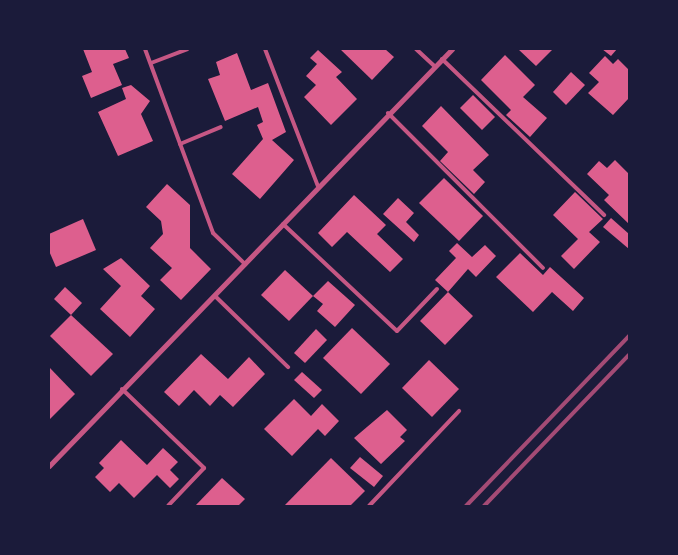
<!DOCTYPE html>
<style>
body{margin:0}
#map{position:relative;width:678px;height:555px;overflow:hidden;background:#1b1b3a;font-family:Cabin,sans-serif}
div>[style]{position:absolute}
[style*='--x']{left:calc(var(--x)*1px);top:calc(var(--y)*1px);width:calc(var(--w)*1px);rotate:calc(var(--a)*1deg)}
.building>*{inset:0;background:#dd5f8e}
.service>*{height:4px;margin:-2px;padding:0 2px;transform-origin:2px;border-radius:2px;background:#c65784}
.minor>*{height:5px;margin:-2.5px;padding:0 2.5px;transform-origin:2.5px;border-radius:2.5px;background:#c65784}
.rail>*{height:4px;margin:-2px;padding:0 2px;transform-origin:2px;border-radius:2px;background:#a44b75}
span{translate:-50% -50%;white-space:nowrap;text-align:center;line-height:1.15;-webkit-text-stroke:4px #1b1b3a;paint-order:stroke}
.frame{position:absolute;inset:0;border:50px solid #1b1b3a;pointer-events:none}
</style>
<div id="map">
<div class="building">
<i style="clip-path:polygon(83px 49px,125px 49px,129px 58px,113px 64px,122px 85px,91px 98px,82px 76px,92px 72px)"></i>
<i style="clip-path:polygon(340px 49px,385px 49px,394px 57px,372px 80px)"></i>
<i style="clip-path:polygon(518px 49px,553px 49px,536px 66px)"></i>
<i style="clip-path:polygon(602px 49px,617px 49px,611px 56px)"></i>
<i style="clip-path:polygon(318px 50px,342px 72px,336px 77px,357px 99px,331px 125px,304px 97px,316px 85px,306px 76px,317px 64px,310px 58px)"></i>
<i style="clip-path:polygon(237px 53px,251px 90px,268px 83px,286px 132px,272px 140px,294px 160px,260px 199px,232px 174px,263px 139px,257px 125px,263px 122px,258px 107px,225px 121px,208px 79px,220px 75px,216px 62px)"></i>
<i style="clip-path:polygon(505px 55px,535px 85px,523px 97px,547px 118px,530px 137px,506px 115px,511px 110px,481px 80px)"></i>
<i style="clip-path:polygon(605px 56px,613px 64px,618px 59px,629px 70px,629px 98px,613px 115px,588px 93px,599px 82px,589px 73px)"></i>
<i style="clip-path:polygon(571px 72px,585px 85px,566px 105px,553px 92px)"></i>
<i style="clip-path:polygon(131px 85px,150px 101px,141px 114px,153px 141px,118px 156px,98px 112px,126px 99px,122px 88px)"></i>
<i style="clip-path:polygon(473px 95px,495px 117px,482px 130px,460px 108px)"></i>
<i style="clip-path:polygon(441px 106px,489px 155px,473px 170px,485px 182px,474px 194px,440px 161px,448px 152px,422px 126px)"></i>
<i style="clip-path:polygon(615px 160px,629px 174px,629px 224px,604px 200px,609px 195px,587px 174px,599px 161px,607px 168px)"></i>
<i style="clip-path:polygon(444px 178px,483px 216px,459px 241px,419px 203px)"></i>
<i style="clip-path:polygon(167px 184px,190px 205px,190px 248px,211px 269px,181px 300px,160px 280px,172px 268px,150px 248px,163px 234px,161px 221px,146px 207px)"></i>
<i style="clip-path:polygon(575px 192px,603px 219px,589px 232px,600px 242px,574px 269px,561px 256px,578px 239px,553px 215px)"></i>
<i style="clip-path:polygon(354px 195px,386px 225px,377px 234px,403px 259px,390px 272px,347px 232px,332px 247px,318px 233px)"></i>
<i style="clip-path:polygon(398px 198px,414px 213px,406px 222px,419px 235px,414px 242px,383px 214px)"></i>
<i style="clip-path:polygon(611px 218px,629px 234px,629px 249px,603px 227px)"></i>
<i style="clip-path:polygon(83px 219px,96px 250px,56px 267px,49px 251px,49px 234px)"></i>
<i style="clip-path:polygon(457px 243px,472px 257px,485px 245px,496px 256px,476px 277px,468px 269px,448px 292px,473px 316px,445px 345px,420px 321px,448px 292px,435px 280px,456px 258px,449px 251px)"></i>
<i style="clip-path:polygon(520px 253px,543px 275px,550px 267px,584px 298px,573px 311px,552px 292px,533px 312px,496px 277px)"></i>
<i style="clip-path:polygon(121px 258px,150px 286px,141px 296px,155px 309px,130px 337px,100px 309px,121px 286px,103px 269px)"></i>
<i style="clip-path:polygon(285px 270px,313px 296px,289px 321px,261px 295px)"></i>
<i style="clip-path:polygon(328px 281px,355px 305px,335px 327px,317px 311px,323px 304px,313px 296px)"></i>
<i style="clip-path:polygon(65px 287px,82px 303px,71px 315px,54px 299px)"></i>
<i style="clip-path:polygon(71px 315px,113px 354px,91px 376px,50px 336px)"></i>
<i style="clip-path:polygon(352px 328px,390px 364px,361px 394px,323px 358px)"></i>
<i style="clip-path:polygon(316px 329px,327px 340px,305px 363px,294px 353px)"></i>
<i style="clip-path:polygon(201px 354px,228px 379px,249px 357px,265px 374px,233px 407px,220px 395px,210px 406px,194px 390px,179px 406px,164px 392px)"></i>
<i style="clip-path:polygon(429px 360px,459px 389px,432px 417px,402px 388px)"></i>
<i style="clip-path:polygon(49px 367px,75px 394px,49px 420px)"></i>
<i style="clip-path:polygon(302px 372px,322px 390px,314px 398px,294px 380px)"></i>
<i style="clip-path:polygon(294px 399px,311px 416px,322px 404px,339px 421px,325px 436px,318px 429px,292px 456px,264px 429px)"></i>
<i style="clip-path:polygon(387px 410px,407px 430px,400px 437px,405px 441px,381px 464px,354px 438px)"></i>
<i style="clip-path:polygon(121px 440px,147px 465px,163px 448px,178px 462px,170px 470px,179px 479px,170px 488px,157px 475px,134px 498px,119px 483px,110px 492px,95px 477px,104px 468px,99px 463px)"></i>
<i style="clip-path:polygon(360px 457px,383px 476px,374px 487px,350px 468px)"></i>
<i style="clip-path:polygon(331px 458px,365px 491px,350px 506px,284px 506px)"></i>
<i style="clip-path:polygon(222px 478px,245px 499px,238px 506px,195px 506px)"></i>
</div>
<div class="service">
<i style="--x:145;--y:49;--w:196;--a:69.7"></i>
<i style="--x:213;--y:233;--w:45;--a:44.1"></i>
<i style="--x:265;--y:49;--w:147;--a:68.9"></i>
<i style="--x:416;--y:49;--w:25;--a:43"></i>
<i style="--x:442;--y:59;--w:225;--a:43.9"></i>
<i style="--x:151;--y:63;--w:39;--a:-21"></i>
<i style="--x:388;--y:113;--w:219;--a:45"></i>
<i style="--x:180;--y:144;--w:44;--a:-22.5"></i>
<i style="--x:283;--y:224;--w:156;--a:43.2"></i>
<i style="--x:397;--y:331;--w:58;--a:-46.4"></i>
<i style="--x:215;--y:296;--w:102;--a:44.2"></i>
<i style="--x:122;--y:389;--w:114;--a:43.9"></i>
<i style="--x:204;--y:468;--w:52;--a:133.5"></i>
<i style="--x:369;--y:506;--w:131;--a:-46.5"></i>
</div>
<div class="minor">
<i style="--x:49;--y:466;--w:580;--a:-45.98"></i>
</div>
<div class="rail">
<i style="--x:466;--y:506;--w:236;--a:-46.2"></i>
<i style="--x:484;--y:506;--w:209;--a:-46.2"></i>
</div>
<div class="frame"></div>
</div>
